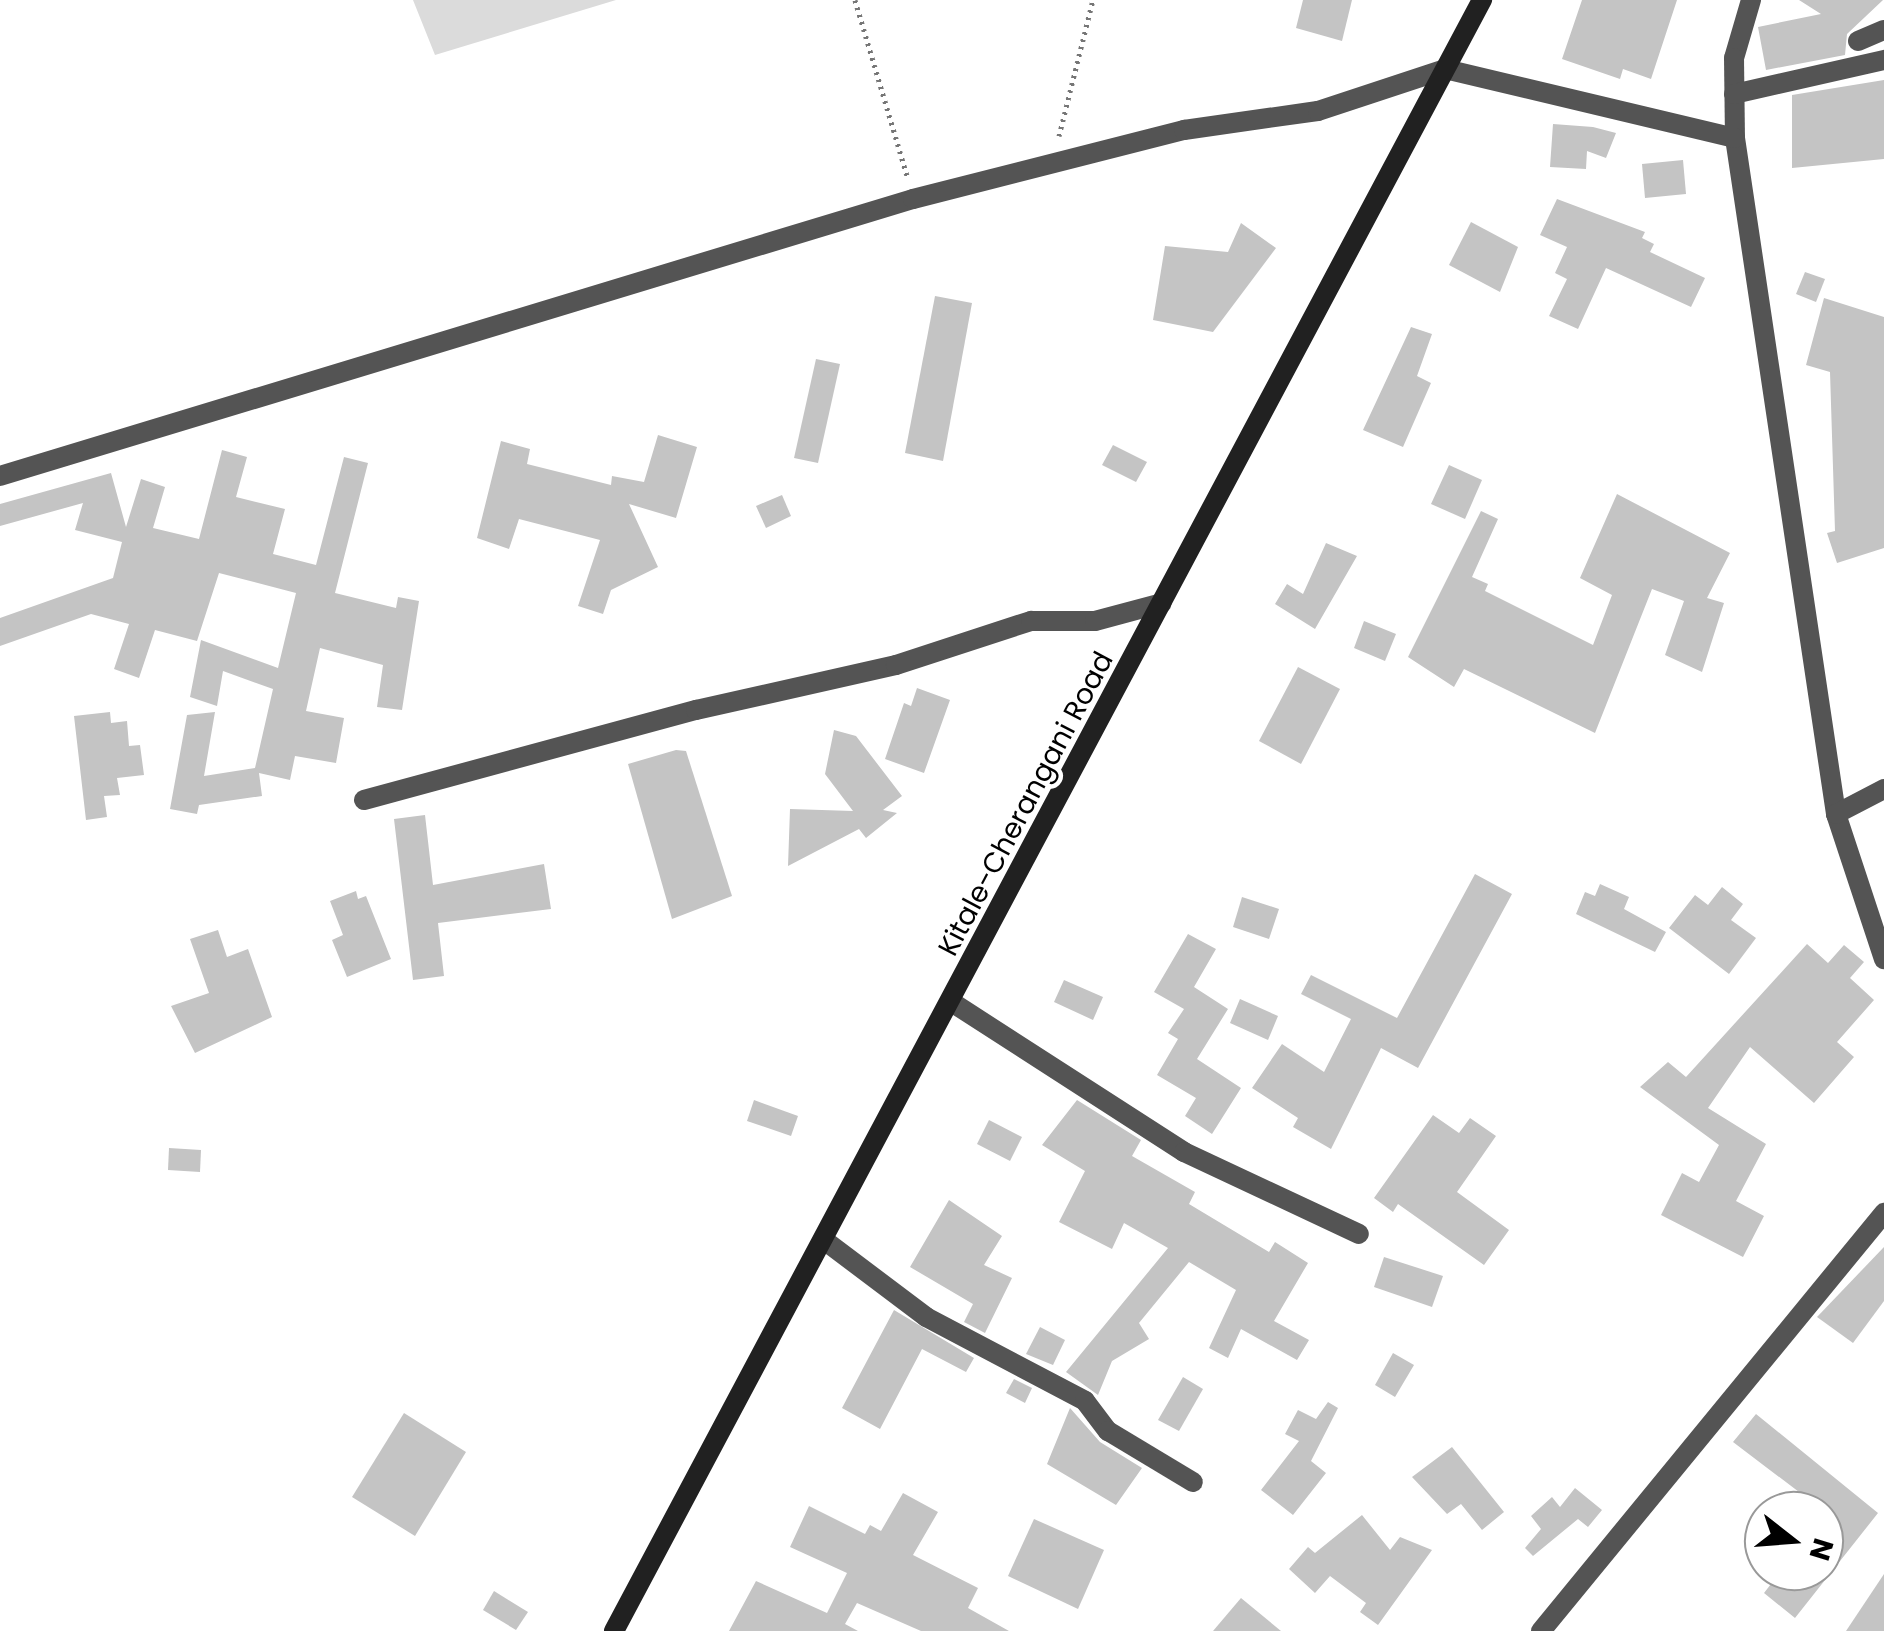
<!DOCTYPE html>
<style>
body{margin:0}
#map{position:relative;width:1884px;height:1631px;overflow:hidden;background:#fff;font-family:Poppins,sans-serif}
div>[style]{position:absolute}
[style*='--x']{left:calc(var(--x)*1px);top:calc(var(--y)*1px);width:calc(var(--w)*1px);rotate:calc(var(--a)*1deg)}
.green>*{inset:0;background:#dbdbdb}
.building>*{inset:0;background:#c4c4c4}
.path>*{height:5px;margin-top:-2.5px;transform-origin:0;background:repeating-linear-gradient(90deg,#767676 0 2.5px,transparent 0 7.5px)}
.minor>*{height:20px;margin:-10px;padding:0 10px;transform-origin:10px;border-radius:10px;background:#545454}
.secondary>*{height:20px;margin:-10px;padding:0 10px;transform-origin:10px;border-radius:10px;background:#212121}
span{translate:-50% -50%;white-space:nowrap;text-align:center;line-height:1.15;-webkit-text-stroke:9px #fff;paint-order:stroke}
.street-label{font-size:28px;color:#000}
.north{position:absolute;left:1744px;top:1491px;width:100px;height:100px;box-sizing:border-box;background:#fff;border:2px solid #999;border-radius:50%;rotate:107deg;font-size:28px;font-weight:700;line-height:40px;text-align:center;color:#000}
.north::after{content:'';display:block;margin:auto;width:35px;height:45px;background:#000;clip-path:polygon(50% 0,100% 100%,50% 72%,0 100%)}
</style>
<div id="map">
<div class="green">
<i style="clip-path:polygon(413px 0,616px 0,435px 55px)"></i>
</div>
<div class="building">
<i style="clip-path:polygon(1303px 0,1352px 0,1342px 41px,1296px 28px)"></i>
<i style="clip-path:polygon(1582px 0,1677px 0,1651px 79px,1623px 69px,1620px 79px,1562px 59px)"></i>
<i style="clip-path:polygon(1799px 0,1883px 0,1847px 34px,1845px 55px,1766px 70px,1758px 27px,1821px 14px)"></i>
<i style="clip-path:polygon(1884px 80px,1884px 159px,1792px 168px,1792px 95px)"></i>
<i style="clip-path:polygon(1553px 124px,1593px 127px,1616px 133px,1606px 158px,1587px 151px,1586px 169px,1550px 167px)"></i>
<i style="clip-path:polygon(1683px 160px,1686px 194px,1645px 198px,1642px 164px)"></i>
<i style="clip-path:polygon(1557px 199px,1645px 232px,1642px 238px,1654px 244px,1650px 252px,1705px 278px,1691px 307px,1606px 268px,1578px 329px,1549px 316px,1567px 279px,1555px 273px,1567px 247px,1540px 235px)"></i>
<i style="clip-path:polygon(1471px 222px,1518px 247px,1500px 292px,1449px 265px)"></i>
<i style="clip-path:polygon(1241px 223px,1276px 248px,1213px 332px,1153px 320px,1165px 246px,1228px 252px)"></i>
<i style="clip-path:polygon(1805px 272px,1825px 279px,1816px 302px,1796px 294px)"></i>
<i style="clip-path:polygon(935px 296px,972px 303px,943px 461px,905px 453px)"></i>
<i style="clip-path:polygon(1824px 298px,1884px 317px,1884px 548px,1837px 563px,1827px 533px,1835px 531px,1830px 372px,1806px 365px)"></i>
<i style="clip-path:polygon(1411px 327px,1432px 334px,1417px 376px,1431px 383px,1403px 447px,1363px 430px)"></i>
<i style="clip-path:polygon(816px 359px,840px 364px,818px 463px,794px 458px)"></i>
<i style="clip-path:polygon(658px 435px,697px 447px,676px 518px,629px 504px,658px 567px,611px 590px,603px 614px,578px 606px,600px 540px,519px 519px,509px 549px,477px 538px,501px 441px,530px 449px,527px 464px,611px 485px,612px 476px,644px 482px)"></i>
<i style="clip-path:polygon(1113px 445px,1147px 462px,1136px 482px,1102px 465px)"></i>
<i style="clip-path:polygon(222px 450px,247px 457px,236px 497px,285px 509px,273px 554px,316px 565px,344px 457px,368px 463px,335px 593px,396px 608px,398px 597px,419px 601px,402px 710px,377px 707px,383px 665px,320px 648px,306px 711px,344px 718px,336px 763px,295px 756px,290px 780px,259px 773px,262px 796px,199px 805px,197px 814px,170px 809px,187px 715px,215px 712px,204px 776px,255px 768px,273px 689px,223px 671px,217px 706px,190px 697px,201px 640px,278px 668px,296px 593px,219px 573px,197px 641px,155px 630px,139px 678px,114px 669px,129px 624px,91px 614px,0 646px,0 618px,113px 578px,122px 542px,75px 530px,83px 503px,0 526px,0 504px,111px 473px,126px 527px,141px 479px,165px 487px,153px 528px,199px 539px)"></i>
<i style="clip-path:polygon(1449px 465px,1482px 480px,1465px 519px,1431px 504px)"></i>
<i style="clip-path:polygon(1617px 494px,1730px 553px,1707px 598px,1724px 603px,1702px 672px,1665px 655px,1684px 601px,1652px 589px,1595px 733px,1464px 669px,1454px 687px,1408px 657px,1481px 511px,1498px 519px,1472px 577px,1488px 584px,1485px 591px,1593px 645px,1612px 595px,1580px 578px)"></i>
<i style="clip-path:polygon(782px 495px,791px 516px,766px 528px,756px 506px)"></i>
<i style="clip-path:polygon(1326px 543px,1357px 556px,1315px 629px,1275px 604px,1287px 584px,1303px 594px)"></i>
<i style="clip-path:polygon(1364px 621px,1396px 634px,1385px 661px,1354px 648px)"></i>
<i style="clip-path:polygon(1298px 667px,1340px 689px,1301px 764px,1259px 741px)"></i>
<i style="clip-path:polygon(917px 688px,950px 700px,924px 773px,885px 759px,904px 703px,911px 706px)"></i>
<i style="clip-path:polygon(110px 712px,111px 723px,127px 721px,129px 746px,140px 745px,144px 775px,117px 778px,120px 795px,104px 796px,107px 817px,86px 820px,74px 716px)"></i>
<i style="clip-path:polygon(834px 730px,856px 736px,902px 796px,883px 810px,897px 813px,866px 838px,859px 829px,788px 866px,790px 809px,853px 811px,825px 774px)"></i>
<i style="clip-path:polygon(676px 750px,686px 751px,732px 896px,672px 919px,628px 764px)"></i>
<i style="clip-path:polygon(425px 815px,433px 885px,544px 864px,551px 909px,438px 923px,444px 976px,413px 980px,394px 819px)"></i>
<i style="clip-path:polygon(1475px 874px,1512px 894px,1418px 1068px,1381px 1048px,1331px 1149px,1293px 1127px,1298px 1118px,1252px 1088px,1282px 1044px,1324px 1072px,1351px 1019px,1301px 994px,1311px 975px,1397px 1018px)"></i>
<i style="clip-path:polygon(1600px 884px,1629px 897px,1624px 909px,1666px 932px,1655px 952px,1576px 914px,1585px 892px,1595px 896px)"></i>
<i style="clip-path:polygon(1722px 887px,1743px 904px,1731px 920px,1756px 938px,1729px 974px,1669px 928px,1695px 895px,1708px 905px)"></i>
<i style="clip-path:polygon(356px 891px,358px 899px,366px 896px,391px 959px,347px 977px,332px 940px,343px 935px,330px 901px)"></i>
<i style="clip-path:polygon(1242px 897px,1279px 909px,1269px 939px,1233px 927px)"></i>
<i style="clip-path:polygon(218px 930px,227px 957px,248px 949px,272px 1017px,195px 1053px,171px 1006px,209px 993px,190px 939px)"></i>
<i style="clip-path:polygon(1188px 934px,1216px 949px,1194px 987px,1228px 1009px,1197px 1059px,1241px 1088px,1212px 1134px,1185px 1116px,1196px 1098px,1157px 1075px,1178px 1039px,1168px 1033px,1184px 1009px,1154px 992px)"></i>
<i style="clip-path:polygon(1807px 944px,1828px 963px,1844px 945px,1864px 962px,1850px 978px,1874px 1000px,1837px 1042px,1854px 1057px,1814px 1103px,1750px 1047px,1708px 1108px,1766px 1144px,1736px 1201px,1764px 1216px,1743px 1257px,1661px 1215px,1682px 1173px,1699px 1182px,1719px 1145px,1640px 1087px,1668px 1062px,1686px 1077px)"></i>
<i style="clip-path:polygon(1064px 980px,1103px 997px,1093px 1020px,1054px 1002px)"></i>
<i style="clip-path:polygon(1240px 999px,1278px 1016px,1268px 1040px,1230px 1023px)"></i>
<i style="clip-path:polygon(754px 1100px,798px 1116px,791px 1136px,747px 1121px)"></i>
<i style="clip-path:polygon(1077px 1100px,1141px 1140px,1132px 1156px,1195px 1192px,1189px 1204px,1269px 1252px,1275px 1242px,1308px 1263px,1274px 1321px,1309px 1340px,1297px 1360px,1241px 1329px,1228px 1358px,1209px 1348px,1236px 1290px,1189px 1262px,1139px 1323px,1149px 1339px,1112px 1361px,1098px 1395px,1066px 1372px,1168px 1248px,1124px 1223px,1112px 1249px,1059px 1222px,1085px 1171px,1042px 1145px)"></i>
<i style="clip-path:polygon(1433px 1115px,1459px 1133px,1470px 1118px,1496px 1136px,1457px 1192px,1509px 1230px,1484px 1265px,1398px 1204px,1393px 1212px,1374px 1198px)"></i>
<i style="clip-path:polygon(989px 1120px,1022px 1137px,1010px 1161px,977px 1144px)"></i>
<i style="clip-path:polygon(169px 1148px,201px 1150px,200px 1172px,168px 1170px)"></i>
<i style="clip-path:polygon(949px 1200px,1002px 1236px,984px 1265px,1012px 1278px,985px 1333px,964px 1322px,973px 1304px,910px 1267px)"></i>
<i style="clip-path:polygon(1884px 1247px,1884px 1301px,1853px 1343px,1817px 1317px)"></i>
<i style="clip-path:polygon(1384px 1257px,1443px 1276px,1432px 1307px,1374px 1287px)"></i>
<i style="clip-path:polygon(894px 1310px,974px 1358px,966px 1372px,922px 1349px,880px 1429px,842px 1408px)"></i>
<i style="clip-path:polygon(1040px 1327px,1065px 1340px,1053px 1365px,1026px 1354px)"></i>
<i style="clip-path:polygon(1393px 1353px,1414px 1365px,1395px 1397px,1375px 1385px)"></i>
<i style="clip-path:polygon(1183px 1377px,1203px 1389px,1179px 1431px,1158px 1420px)"></i>
<i style="clip-path:polygon(1014px 1379px,1032px 1388px,1025px 1403px,1006px 1393px)"></i>
<i style="clip-path:polygon(1328px 1402px,1338px 1408px,1311px 1461px,1326px 1473px,1293px 1515px,1261px 1490px,1299px 1441px,1285px 1434px,1298px 1410px,1316px 1419px)"></i>
<i style="clip-path:polygon(1070px 1408px,1100px 1442px,1142px 1468px,1116px 1505px,1047px 1464px)"></i>
<i style="clip-path:polygon(404px 1413px,466px 1452px,415px 1536px,352px 1497px)"></i>
<i style="clip-path:polygon(1756px 1414px,1878px 1513px,1795px 1618px,1764px 1593px,1781px 1571px,1824px 1571px,1824px 1511px,1733px 1442px)"></i>
<i style="clip-path:polygon(1452px 1447px,1504px 1512px,1482px 1530px,1461px 1504px,1447px 1514px,1412px 1477px)"></i>
<i style="clip-path:polygon(1575px 1488px,1602px 1510px,1588px 1527px,1578px 1519px,1533px 1556px,1525px 1548px,1541px 1529px,1531px 1516px,1552px 1497px,1560px 1507px)"></i>
<i style="clip-path:polygon(903px 1493px,938px 1512px,913px 1555px,978px 1588px,968px 1608px,1009px 1631px,921px 1631px,857px 1603px,845px 1624px,858px 1631px,729px 1631px,756px 1581px,827px 1613px,847px 1573px,790px 1547px,809px 1506px,865px 1534px,870px 1525px,881px 1531px)"></i>
<i style="clip-path:polygon(1362px 1515px,1390px 1550px,1400px 1537px,1432px 1550px,1378px 1625px,1360px 1612px,1366px 1603px,1330px 1576px,1315px 1593px,1289px 1569px,1308px 1547px,1315px 1553px)"></i>
<i style="clip-path:polygon(1034px 1519px,1104px 1550px,1078px 1609px,1008px 1576px)"></i>
<i style="clip-path:polygon(1884px 1574px,1884px 1631px,1846px 1631px)"></i>
<i style="clip-path:polygon(494px 1591px,528px 1612px,516px 1630px,483px 1610px)"></i>
<i style="clip-path:polygon(1241px 1598px,1281px 1631px,1213px 1631px)"></i>
</div>
<div class="path">
<i style="--x:855;--y:0;--w:184;--a:73.5"></i>
<i style="--x:1059;--y:136;--w:140;--a:-76"></i>
</div>
<div class="minor">
<i style="--x:1751;--y:0;--w:60;--a:106.3"></i>
<i style="--x:1734;--y:58;--w:80;--a:89.3"></i>
<i style="--x:1735;--y:138;--w:684;--a:81.5"></i>
<i style="--x:1836;--y:814;--w:153;--a:71.7"></i>
<i style="--x:1858;--y:41;--w:28;--a:-23"></i>
<i style="--x:1734;--y:94;--w:154;--a:-12.8"></i>
<i style="--x:0;--y:476;--w:954;--a:-16.88"></i>
<i style="--x:913;--y:199;--w:280;--a:-14.3"></i>
<i style="--x:1184;--y:130;--w:135;--a:-8.1"></i>
<i style="--x:1318;--y:111;--w:134;--a:-18.3"></i>
<i style="--x:1445;--y:69;--w:298;--a:13.4"></i>
<i style="--x:364;--y:800;--w:344;--a:-15.2"></i>
<i style="--x:696;--y:710;--w:205;--a:-12.7"></i>
<i style="--x:896;--y:665;--w:142;--a:-18.1"></i>
<i style="--x:1031;--y:621;--w:64;--a:0"></i>
<i style="--x:1095;--y:621;--w:69;--a:-15"></i>
<i style="--x:1836;--y:814;--w:54;--a:-27.5"></i>
<i style="--x:953;--y:1003;--w:275;--a:32.8"></i>
<i style="--x:1184;--y:1152;--w:193;--a:25.1"></i>
<i style="--x:824;--y:1240;--w:128;--a:37"></i>
<i style="--x:926;--y:1317;--w:180;--a:27.8"></i>
<i style="--x:1085;--y:1401;--w:38;--a:53"></i>
<i style="--x:1108;--y:1431;--w:99;--a:31"></i>
<i style="--x:1541;--y:1631;--w:541;--a:-50.63"></i>
</div>
<div class="secondary">
<i style="--x:614;--y:1631;--w:1848;--a:-61.98"></i>
</div>
<div class="street-label">
<span style="left:1026px;top:804px;rotate:-62deg">Kitale-Cherangani Road</span>
</div>
<div class="north">N</div>
</div>
